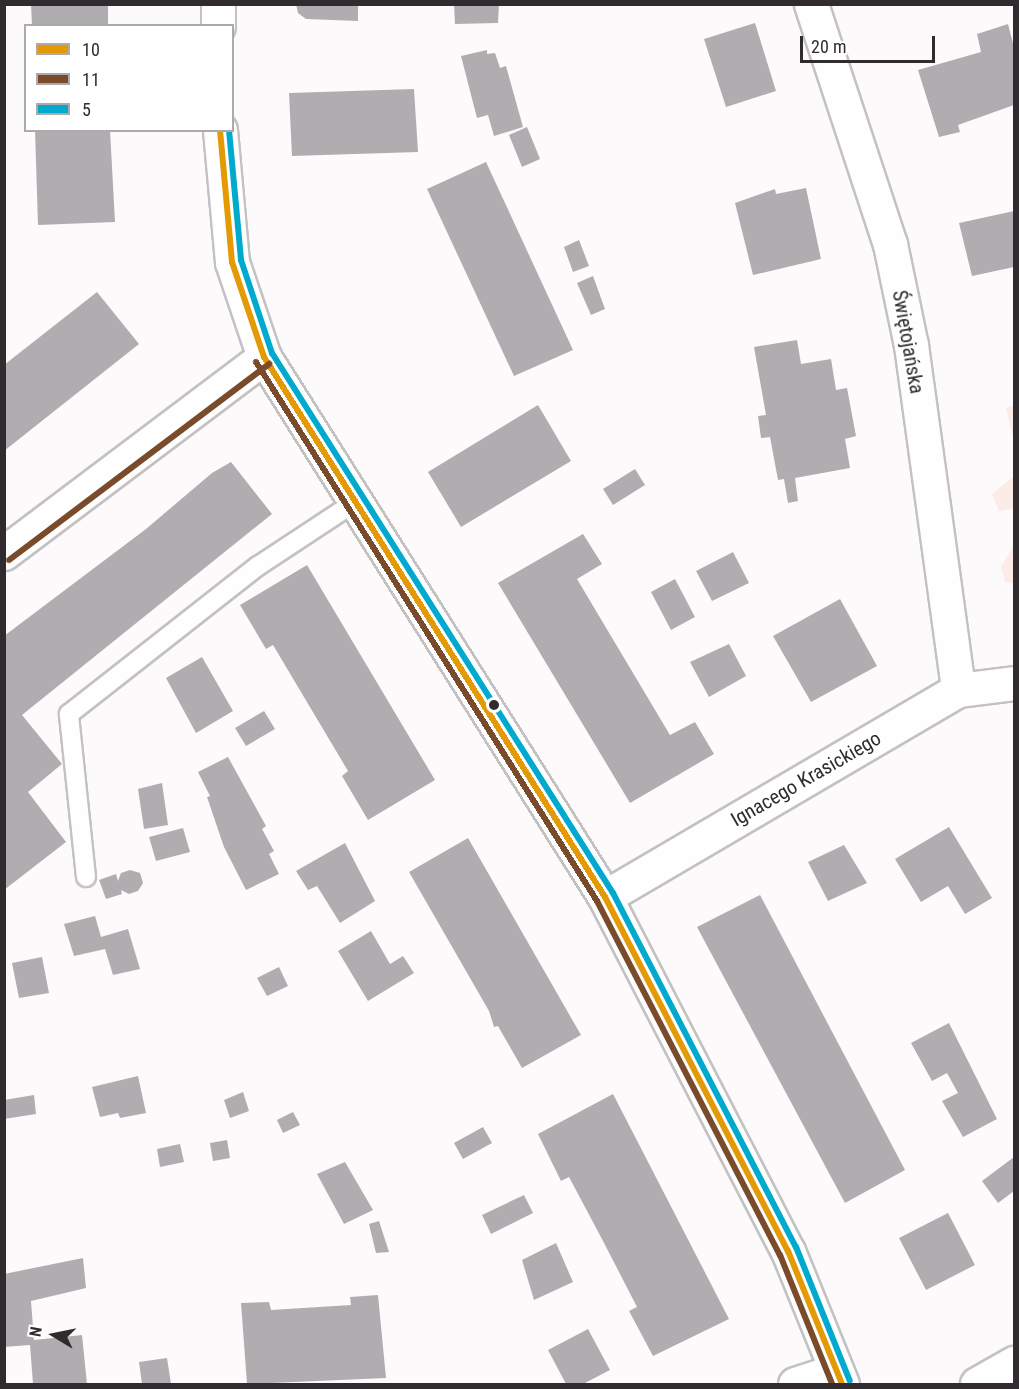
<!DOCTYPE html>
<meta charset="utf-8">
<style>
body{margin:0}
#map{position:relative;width:1019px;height:1389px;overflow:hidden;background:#fdfafc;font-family:"Roboto Condensed",sans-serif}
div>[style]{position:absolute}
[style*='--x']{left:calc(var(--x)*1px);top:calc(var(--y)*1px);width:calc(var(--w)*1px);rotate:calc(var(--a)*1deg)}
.green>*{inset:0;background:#fbece7}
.building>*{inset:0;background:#afadb0}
.roads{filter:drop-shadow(2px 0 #c4c1c3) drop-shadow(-2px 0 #c4c1c3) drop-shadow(0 2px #c4c1c3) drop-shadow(0 -2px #c4c1c3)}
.lane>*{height:18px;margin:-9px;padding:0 9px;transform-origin:9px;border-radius:9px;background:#fffeff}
.street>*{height:33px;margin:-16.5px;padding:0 16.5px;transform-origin:16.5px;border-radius:16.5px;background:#fffeff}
.bus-1>*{height:6px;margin:-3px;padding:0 3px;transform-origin:3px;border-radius:3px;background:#e39a05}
.bus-2>*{height:6px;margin:-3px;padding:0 3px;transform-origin:3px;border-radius:3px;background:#7a4b2a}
.bus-3>*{height:6px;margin:-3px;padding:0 3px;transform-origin:3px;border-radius:3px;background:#00a9ce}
.dots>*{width:16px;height:16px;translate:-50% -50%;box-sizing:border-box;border:3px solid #fff;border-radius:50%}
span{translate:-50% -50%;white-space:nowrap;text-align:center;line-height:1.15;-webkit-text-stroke:6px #fff;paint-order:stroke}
.street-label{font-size:20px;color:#2f2b2e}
.frame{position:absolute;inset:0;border:6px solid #2f2b2e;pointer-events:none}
.legend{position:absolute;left:24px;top:24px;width:210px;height:108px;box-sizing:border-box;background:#fff;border:2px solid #acaaab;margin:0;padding:8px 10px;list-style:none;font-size:18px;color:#2f2b2e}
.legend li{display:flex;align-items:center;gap:12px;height:30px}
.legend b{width:30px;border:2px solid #acaaab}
.north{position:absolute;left:24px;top:1305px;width:60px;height:60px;-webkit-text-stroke:4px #fff;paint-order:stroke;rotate:280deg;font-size:16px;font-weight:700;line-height:24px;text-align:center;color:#2f2b2e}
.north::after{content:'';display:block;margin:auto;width:21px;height:27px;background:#2f2b2e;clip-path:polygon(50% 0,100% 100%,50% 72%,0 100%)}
.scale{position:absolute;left:800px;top:36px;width:135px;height:27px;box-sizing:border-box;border:3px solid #2f2b2e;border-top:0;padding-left:8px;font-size:18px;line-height:21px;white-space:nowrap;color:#2f2b2e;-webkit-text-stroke:4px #fff;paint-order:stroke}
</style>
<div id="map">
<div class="green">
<i style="clip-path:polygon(1014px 405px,1014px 442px,1006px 408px)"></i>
<i style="clip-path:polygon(1014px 476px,1014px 509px,999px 511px,992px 494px)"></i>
<i style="clip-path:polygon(1014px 545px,1014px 584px,1005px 582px,1001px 567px)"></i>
</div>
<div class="building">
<i style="clip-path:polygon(31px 4px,108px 4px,108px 26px,32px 26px)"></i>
<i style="clip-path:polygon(296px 4px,358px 4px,358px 21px,306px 19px,298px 13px)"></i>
<i style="clip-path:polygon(454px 4px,499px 4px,498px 23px,455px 24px)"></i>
<i style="clip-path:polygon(755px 23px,776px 91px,726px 107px,704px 39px)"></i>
<i style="clip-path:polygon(1008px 24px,1014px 47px,1014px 105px,958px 125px,960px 132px,939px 137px,918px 70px,981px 52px,977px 34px)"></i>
<i style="clip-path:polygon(487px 50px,487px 54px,495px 53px,500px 68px,506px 66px,523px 127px,494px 136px,488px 115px,477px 118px,461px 56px)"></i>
<i style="clip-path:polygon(414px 89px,418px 152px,292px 156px,289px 93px)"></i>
<i style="clip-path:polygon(527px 127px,540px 159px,522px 167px,509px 135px)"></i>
<i style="clip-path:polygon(35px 130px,110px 130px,115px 222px,38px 225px)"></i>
<i style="clip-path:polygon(486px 162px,573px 350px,514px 376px,427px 189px)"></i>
<i style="clip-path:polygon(806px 188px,821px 259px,753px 275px,735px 203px,775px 189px,776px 194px)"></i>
<i style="clip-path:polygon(1014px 211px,1014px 267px,972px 276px,959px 223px)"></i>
<i style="clip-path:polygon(579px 240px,589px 266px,573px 272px,564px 247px)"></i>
<i style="clip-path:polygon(593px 276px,605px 309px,591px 315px,577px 283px)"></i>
<i style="clip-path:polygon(97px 292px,139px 344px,4px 451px,4px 365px)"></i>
<i style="clip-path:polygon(797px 340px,801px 364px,831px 359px,836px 390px,847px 388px,856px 436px,845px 439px,850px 468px,795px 478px,798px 501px,788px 503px,784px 479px,778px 480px,770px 437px,761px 438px,758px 416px,766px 415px,754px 347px)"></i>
<i style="clip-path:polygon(538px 405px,571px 461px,461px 527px,428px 472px)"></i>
<i style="clip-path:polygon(231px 462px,272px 514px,22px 715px,62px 764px,28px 792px,66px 842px,4px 890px,4px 636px,146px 529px,212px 473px)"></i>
<i style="clip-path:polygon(635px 469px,645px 485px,613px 505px,603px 489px)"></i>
<i style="clip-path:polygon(583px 534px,602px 564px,577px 579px,670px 735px,695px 722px,714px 754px,630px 803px,498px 583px)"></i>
<i style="clip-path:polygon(733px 552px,749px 583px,712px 601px,696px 571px)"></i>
<i style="clip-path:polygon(307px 565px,435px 780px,368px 820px,342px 776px,348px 771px,273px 645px,266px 649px,240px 605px)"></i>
<i style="clip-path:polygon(675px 579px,695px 617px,671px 630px,651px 592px)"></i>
<i style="clip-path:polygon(840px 599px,877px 666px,811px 702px,773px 636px)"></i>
<i style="clip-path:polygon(729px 644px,746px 676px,709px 697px,690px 662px)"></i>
<i style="clip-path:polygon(202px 657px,233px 711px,196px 733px,166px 678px)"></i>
<i style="clip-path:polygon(264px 711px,275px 729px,246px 746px,235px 728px)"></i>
<i style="clip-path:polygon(228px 757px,266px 826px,262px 829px,274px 851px,269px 854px,279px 874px,246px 890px,224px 847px,207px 797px,210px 796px,198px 772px)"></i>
<i style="clip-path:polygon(162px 783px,168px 825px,144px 829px,138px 789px)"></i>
<i style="clip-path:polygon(949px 827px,992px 898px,965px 914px,948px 886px,921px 902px,895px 859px)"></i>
<i style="clip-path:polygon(183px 828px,190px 852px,156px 861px,149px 837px)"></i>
<i style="clip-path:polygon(468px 838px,581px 1035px,522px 1068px,498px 1026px,494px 1027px,489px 1011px,409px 872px)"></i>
<i style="clip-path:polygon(345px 843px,375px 901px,340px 923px,317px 886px,308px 890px,296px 871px)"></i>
<i style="clip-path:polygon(844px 845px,867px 883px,828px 901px,808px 862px)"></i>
<i style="clip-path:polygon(130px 870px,140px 873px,143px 883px,138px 891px,129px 894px,121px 890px,122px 894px,106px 899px,99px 880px,116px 874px,118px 881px,121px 873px)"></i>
<i style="clip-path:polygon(760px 895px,905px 1170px,845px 1203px,697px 927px)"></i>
<i style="clip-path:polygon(95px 916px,101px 937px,128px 929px,140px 969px,113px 975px,105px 949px,74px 956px,64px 924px)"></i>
<i style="clip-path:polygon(371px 931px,390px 964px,403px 956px,414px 973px,368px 1001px,338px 951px)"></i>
<i style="clip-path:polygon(42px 957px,49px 993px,19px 998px,12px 963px)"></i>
<i style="clip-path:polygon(279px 967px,288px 986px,267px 996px,257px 978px)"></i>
<i style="clip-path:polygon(949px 1023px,997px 1119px,963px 1137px,942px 1101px,958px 1093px,947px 1073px,932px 1081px,911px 1043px)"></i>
<i style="clip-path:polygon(138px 1076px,146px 1113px,120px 1118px,118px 1113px,100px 1117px,92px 1087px)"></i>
<i style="clip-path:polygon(243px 1092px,249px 1111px,230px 1118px,224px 1100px)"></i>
<i style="clip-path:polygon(613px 1094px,729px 1319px,653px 1356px,629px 1311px,637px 1307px,603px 1241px,569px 1177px,561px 1181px,538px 1134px)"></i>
<i style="clip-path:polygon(34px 1095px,36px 1114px,4px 1119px,4px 1100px)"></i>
<i style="clip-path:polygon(293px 1112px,300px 1125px,283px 1133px,277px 1120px)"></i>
<i style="clip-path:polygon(483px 1127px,492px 1143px,463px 1159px,454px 1143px)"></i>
<i style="clip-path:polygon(227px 1140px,230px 1158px,213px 1161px,210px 1143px)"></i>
<i style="clip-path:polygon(180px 1144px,184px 1162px,160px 1167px,157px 1149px)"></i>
<i style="clip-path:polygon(1014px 1157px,1014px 1191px,998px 1203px,982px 1181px)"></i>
<i style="clip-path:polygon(345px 1162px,373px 1210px,344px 1224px,317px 1174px)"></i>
<i style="clip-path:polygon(524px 1195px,533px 1213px,491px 1234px,482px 1215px)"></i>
<i style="clip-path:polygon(948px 1213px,975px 1265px,926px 1290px,899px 1238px)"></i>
<i style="clip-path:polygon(379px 1221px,389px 1252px,376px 1253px,369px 1224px)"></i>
<i style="clip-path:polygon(556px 1243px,573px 1282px,534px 1300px,522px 1260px)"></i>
<i style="clip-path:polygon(83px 1258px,86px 1288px,31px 1301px,34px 1340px,82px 1335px,87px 1384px,33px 1384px,30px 1345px,4px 1347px,4px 1274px)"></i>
<i style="clip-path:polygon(378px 1295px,386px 1378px,247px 1384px,241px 1303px,269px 1302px,271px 1310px,351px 1305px,350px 1297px)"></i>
<i style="clip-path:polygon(588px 1329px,610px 1370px,583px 1384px,566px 1384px,548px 1350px)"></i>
<i style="clip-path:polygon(167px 1358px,171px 1384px,142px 1384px,139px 1362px)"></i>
</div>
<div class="roads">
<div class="lane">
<i style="--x:86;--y:877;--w:164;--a:-96"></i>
<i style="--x:69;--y:714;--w:240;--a:-38.1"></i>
<i style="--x:258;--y:566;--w:116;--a:-33.4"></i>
</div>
<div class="street">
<i style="--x:218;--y:4;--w:22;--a:90"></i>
<i style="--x:811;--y:4;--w:253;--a:71.8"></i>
<i style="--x:890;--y:244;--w:103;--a:78.3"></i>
<i style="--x:911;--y:345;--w:348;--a:82.2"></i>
<i style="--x:220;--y:130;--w:133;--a:84.8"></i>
<i style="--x:232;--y:262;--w:100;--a:71.4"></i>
<i style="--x:264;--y:357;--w:639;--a:57.73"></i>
<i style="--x:605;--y:897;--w:399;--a:62.7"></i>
<i style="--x:788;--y:1251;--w:144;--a:67.9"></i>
<i style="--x:4;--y:553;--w:326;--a:-37"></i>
<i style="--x:605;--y:897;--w:409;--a:-30.4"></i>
<i style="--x:958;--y:690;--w:56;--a:-7.1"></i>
<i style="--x:795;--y:1384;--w:42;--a:-18"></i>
<i style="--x:977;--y:1384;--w:43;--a:-29.6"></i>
</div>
</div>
<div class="bus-1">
<i style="--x:220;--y:130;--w:133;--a:84.8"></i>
<i style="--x:232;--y:262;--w:100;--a:71.4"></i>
<i style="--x:264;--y:357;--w:639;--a:57.73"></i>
<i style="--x:605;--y:897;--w:399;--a:62.7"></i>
<i style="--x:788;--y:1251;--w:144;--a:67.9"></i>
</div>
<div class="bus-2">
<i style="--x:256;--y:362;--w:638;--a:57.68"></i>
<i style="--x:597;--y:901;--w:399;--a:62.7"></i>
<i style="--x:780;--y:1255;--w:139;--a:68"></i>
<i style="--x:9;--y:560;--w:326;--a:-37"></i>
</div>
<div class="bus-3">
<i style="--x:229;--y:130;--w:131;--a:84.7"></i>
<i style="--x:241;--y:260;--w:98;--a:71.6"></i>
<i style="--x:272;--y:353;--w:639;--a:57.73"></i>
<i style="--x:613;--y:893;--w:399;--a:62.7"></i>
<i style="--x:796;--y:1247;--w:144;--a:68.1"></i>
</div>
<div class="dots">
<i style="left:494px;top:705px;background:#2f2b2e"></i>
</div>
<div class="street-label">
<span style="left:908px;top:342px;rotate:80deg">Świętojańska</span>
<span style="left:806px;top:779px;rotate:-30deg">Ignacego Krasickiego</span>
</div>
<div class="frame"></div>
<ul class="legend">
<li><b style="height:8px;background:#e39a05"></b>10</li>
<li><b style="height:8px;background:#7a4b2a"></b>11</li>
<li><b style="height:8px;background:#00a9ce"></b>5</li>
</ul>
<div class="north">N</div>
<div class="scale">20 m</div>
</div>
